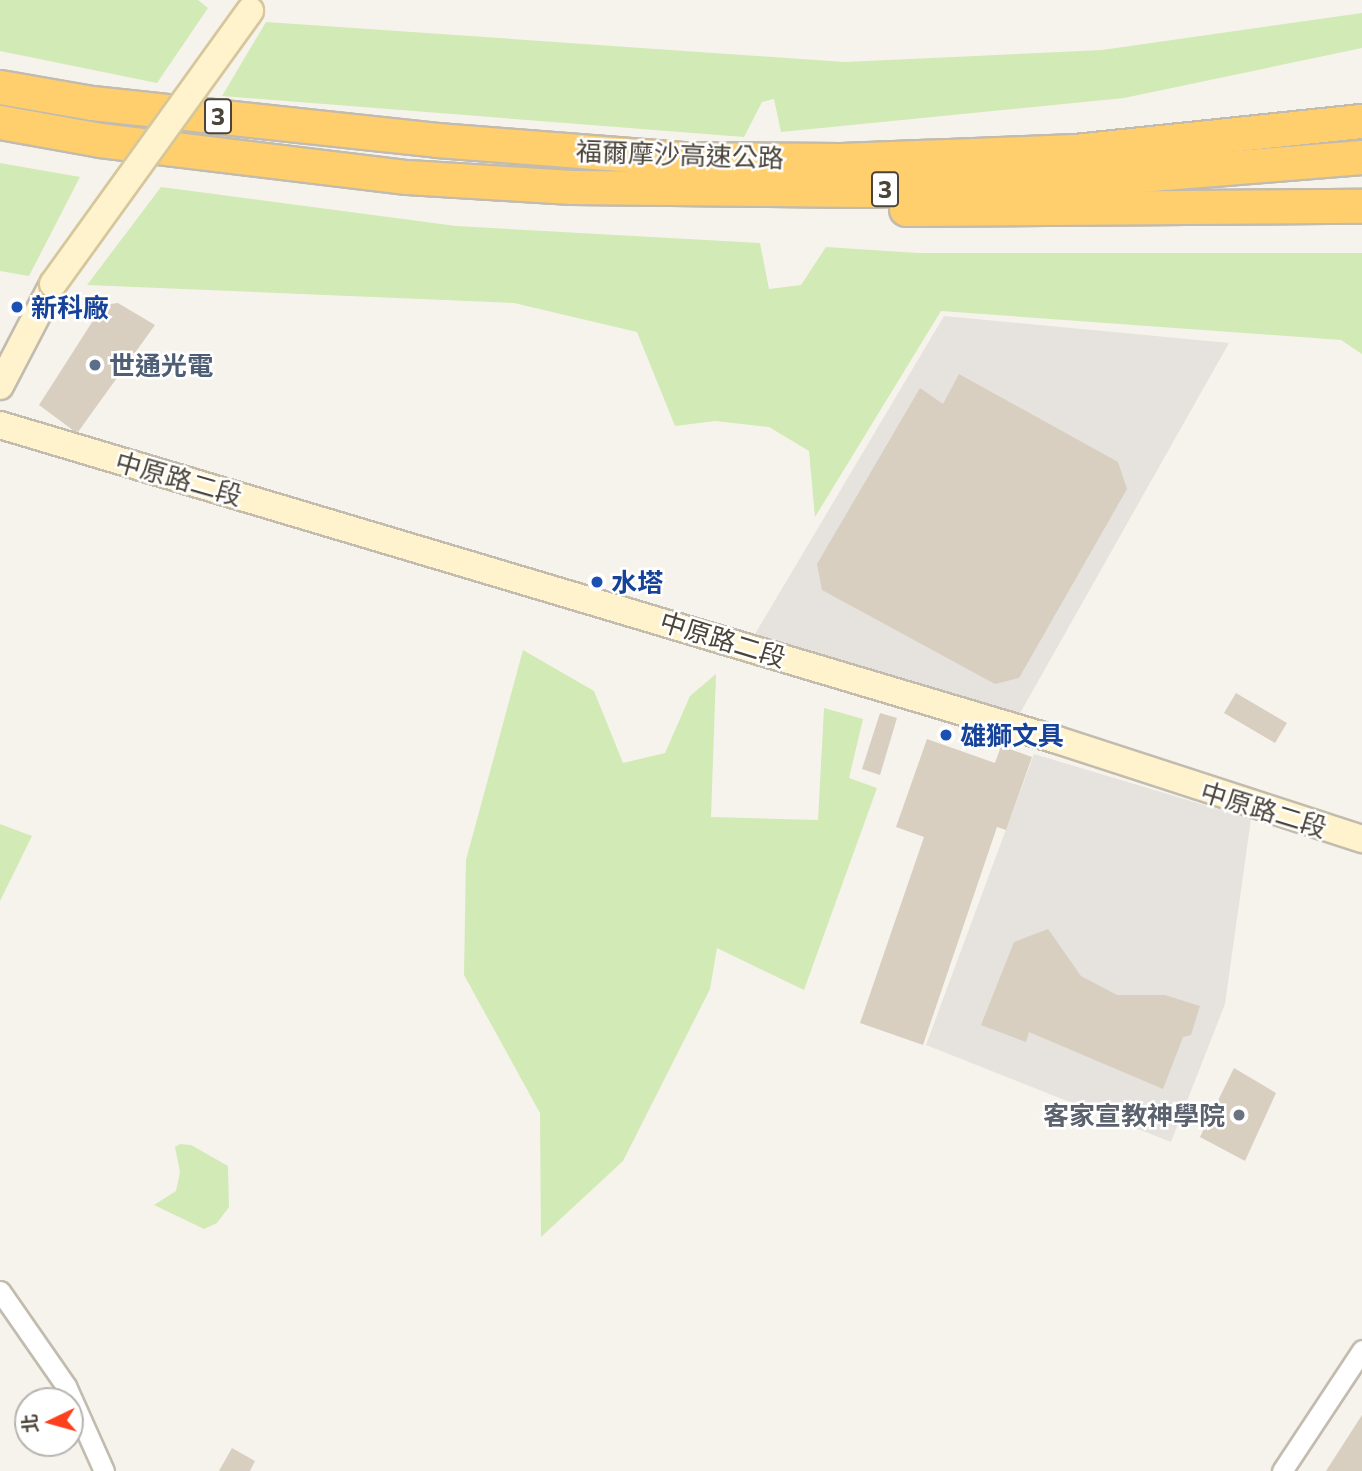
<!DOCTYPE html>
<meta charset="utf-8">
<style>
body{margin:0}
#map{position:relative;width:1362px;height:1471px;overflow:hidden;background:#f6f3ec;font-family:Commissioner,"Noto Sans TC",sans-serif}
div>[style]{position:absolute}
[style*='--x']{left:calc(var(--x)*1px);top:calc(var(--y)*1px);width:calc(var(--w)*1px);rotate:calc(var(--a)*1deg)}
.industrial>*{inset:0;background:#e6e2dd}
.green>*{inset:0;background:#d2eab5}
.building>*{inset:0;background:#d8cfc1}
.roads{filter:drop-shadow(2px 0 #c2bbae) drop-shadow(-2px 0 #c2bbae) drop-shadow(0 2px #c2bbae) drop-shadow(0 -2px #c2bbae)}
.street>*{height:19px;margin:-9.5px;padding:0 9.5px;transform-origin:9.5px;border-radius:9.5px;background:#fff}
.secondary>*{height:26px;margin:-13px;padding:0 13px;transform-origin:13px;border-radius:13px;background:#fff3cd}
.highway>*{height:33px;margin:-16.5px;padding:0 16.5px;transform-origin:16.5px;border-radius:16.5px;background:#ffcf6e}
.bridges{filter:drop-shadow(2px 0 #d6c79b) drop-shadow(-2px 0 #d6c79b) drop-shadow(0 2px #d6c79b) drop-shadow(0 -2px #d6c79b)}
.secondary-bridge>*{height:26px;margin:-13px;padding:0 13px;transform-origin:13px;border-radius:13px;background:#fff3cd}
.dots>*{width:19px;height:19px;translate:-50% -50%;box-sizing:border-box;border:4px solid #fff;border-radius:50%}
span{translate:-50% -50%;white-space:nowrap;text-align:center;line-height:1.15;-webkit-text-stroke:5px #fff;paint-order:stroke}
.shield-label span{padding:2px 5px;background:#fff;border:2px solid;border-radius:5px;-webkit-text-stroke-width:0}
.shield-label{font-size:24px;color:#4b4439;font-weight:700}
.street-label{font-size:26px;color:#4b4439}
.transit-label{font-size:26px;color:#164399;font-weight:700}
.left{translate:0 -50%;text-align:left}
.service-label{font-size:26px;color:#4e5e75;font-weight:700}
.worship-label{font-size:26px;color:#5b616d;font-weight:700}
.right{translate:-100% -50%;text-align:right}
.north{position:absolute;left:14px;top:1387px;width:70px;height:70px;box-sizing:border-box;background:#fff;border:2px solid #b7b4b0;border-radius:50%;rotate:265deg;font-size:19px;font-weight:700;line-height:28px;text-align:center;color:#4b4439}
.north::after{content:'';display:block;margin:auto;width:24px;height:32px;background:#fc3f1d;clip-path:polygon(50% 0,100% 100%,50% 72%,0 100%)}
</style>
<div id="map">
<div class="industrial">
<i style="clip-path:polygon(944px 316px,1229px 343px,1019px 715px,752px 639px)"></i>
<i style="clip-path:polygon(1034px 754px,1251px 819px,1225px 1004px,1171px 1142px,926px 1045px)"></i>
</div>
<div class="green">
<i style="clip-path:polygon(0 0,198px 0,208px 8px,157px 83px,0 51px)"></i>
<i style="clip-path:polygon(1362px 13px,1362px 48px,1124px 98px,781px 132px,774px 99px,762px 102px,744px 137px,222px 96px,266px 22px,845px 62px,1102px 50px)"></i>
<i style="clip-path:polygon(0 163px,80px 177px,29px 276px,0 271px)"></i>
<i style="clip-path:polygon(161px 187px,456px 226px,760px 243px,769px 289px,801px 285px,826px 247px,918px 253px,1362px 253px,1362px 354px,1341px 340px,941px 311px,815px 517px,809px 451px,769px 427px,715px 421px,675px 426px,637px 332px,514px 303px,87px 285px)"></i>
<i style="clip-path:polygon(523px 650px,594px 691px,623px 763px,665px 753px,690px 696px,716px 674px,711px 817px,818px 820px,824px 708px,863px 719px,849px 778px,877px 788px,804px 990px,717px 948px,710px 989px,623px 1161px,541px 1237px,540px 1113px,464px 975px,466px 860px)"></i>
<i style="clip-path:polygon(0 824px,32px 836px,0 901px)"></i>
<i style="clip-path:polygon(180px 1144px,191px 1145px,228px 1166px,229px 1207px,217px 1223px,204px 1229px,154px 1205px,176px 1191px,180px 1172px,175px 1147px)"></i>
</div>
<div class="building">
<i style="clip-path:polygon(118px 303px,155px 325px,78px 432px,74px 431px,39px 405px,103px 305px)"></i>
<i style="clip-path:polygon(959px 374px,1118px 462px,1127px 489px,1019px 678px,995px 684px,822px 590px,817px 564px,920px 388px,943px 404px)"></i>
<i style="clip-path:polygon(1236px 693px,1287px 723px,1275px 743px,1224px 713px)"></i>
<i style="clip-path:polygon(880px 713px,897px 718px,880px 775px,862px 769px)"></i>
<i style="clip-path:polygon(927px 739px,995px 763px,1001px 746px,1032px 757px,1006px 830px,997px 827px,923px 1045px,860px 1023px,924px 837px,896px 827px)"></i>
<i style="clip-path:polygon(1048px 929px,1081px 976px,1117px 995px,1165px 995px,1200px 1006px,1191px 1035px,1183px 1037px,1163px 1089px,1029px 1032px,1026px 1042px,981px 1025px,1014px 942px)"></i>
<i style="clip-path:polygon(1234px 1068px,1276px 1093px,1245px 1161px,1200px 1137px)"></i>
<i style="clip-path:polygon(1362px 1415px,1362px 1471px,1326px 1471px)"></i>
<i style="clip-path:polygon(232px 1448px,255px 1461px,250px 1471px,219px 1471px)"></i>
</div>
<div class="roads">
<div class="street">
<i style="--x:0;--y:1291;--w:116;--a:55.2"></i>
<i style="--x:66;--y:1386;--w:93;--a:65.9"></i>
<i style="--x:1282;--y:1471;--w:145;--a:-56.5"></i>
</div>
<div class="secondary">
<i style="--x:0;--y:386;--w:115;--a:-62.5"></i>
<i style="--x:0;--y:425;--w:1103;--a:16.59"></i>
<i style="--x:1057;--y:740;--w:321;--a:18"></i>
</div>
<div class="highway">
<i style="--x:0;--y:87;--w:93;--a:9.9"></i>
<i style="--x:92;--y:103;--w:347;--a:6.1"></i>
<i style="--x:437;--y:140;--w:246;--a:4.4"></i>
<i style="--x:682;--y:159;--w:159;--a:0.4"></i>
<i style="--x:841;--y:160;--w:234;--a:-2.2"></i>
<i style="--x:1075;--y:151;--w:289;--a:-6"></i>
<i style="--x:0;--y:122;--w:102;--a:10.2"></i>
<i style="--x:100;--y:140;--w:309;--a:6.9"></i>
<i style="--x:407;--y:177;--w:165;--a:3.5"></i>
<i style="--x:572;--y:187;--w:295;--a:0.6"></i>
<i style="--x:867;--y:190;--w:160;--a:-2.1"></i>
<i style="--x:1027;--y:184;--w:336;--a:-4.6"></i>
<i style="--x:906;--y:209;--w:456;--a:-0.4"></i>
</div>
</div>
<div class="bridges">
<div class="secondary-bridge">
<i style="--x:53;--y:284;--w:337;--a:-54.2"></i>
</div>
</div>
<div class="dots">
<i style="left:17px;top:307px;background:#1a4fb4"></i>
<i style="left:95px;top:365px;background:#5c6f8a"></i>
<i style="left:597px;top:582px;background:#1a4fb4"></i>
<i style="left:946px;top:735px;background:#1a4fb4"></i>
<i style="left:1239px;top:1115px;background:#6b7280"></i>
</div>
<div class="shield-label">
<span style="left:218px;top:116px">3</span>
<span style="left:885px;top:189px">3</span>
</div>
<div class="street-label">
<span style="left:680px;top:154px;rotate:2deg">福爾摩沙高速公路</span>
<span style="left:179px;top:478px;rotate:16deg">中原路二段</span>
<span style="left:723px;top:639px;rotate:17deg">中原路二段</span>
<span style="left:1264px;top:809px;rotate:17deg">中原路二段</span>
</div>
<div class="transit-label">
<span class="left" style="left:31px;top:307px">新科廠</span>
<span class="left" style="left:611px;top:582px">水塔</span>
<span class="left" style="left:960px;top:735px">雄獅文具</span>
</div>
<div class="service-label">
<span class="left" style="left:109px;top:365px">世通光電</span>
</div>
<div class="worship-label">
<span class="right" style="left:1225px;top:1115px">客家宣教神學院</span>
</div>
<div class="north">北</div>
</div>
